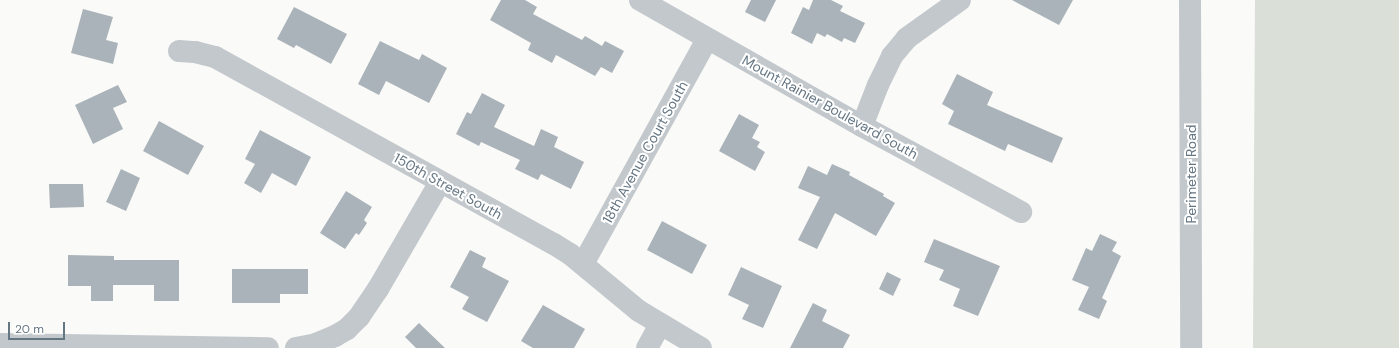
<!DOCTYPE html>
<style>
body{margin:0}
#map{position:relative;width:1399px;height:348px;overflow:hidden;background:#fafaf8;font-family:"DM Sans",sans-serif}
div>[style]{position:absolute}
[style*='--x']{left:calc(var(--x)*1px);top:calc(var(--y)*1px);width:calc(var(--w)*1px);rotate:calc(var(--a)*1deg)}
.green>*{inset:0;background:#dadfd7}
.building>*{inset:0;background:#aab3b9}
.minor>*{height:22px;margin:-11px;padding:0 11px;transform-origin:11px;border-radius:11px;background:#c3c8cc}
span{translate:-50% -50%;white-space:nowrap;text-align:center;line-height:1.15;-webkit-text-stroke:4px #fff;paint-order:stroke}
.street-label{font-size:14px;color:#657683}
.scale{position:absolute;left:8px;top:322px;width:57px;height:18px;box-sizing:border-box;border:2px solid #657683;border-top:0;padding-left:5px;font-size:12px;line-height:14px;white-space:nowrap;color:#657683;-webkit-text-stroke:3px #fff;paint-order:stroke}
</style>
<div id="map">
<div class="green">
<i style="clip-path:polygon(1255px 0,1399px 0,1399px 348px,1253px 348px)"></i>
</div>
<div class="building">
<i style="clip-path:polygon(501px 0,525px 0,537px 7px,533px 14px,582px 40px,585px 36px,602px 46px,605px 41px,624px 51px,612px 73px,601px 67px,595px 76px,556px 55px,552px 63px,528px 50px,531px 43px,490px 20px)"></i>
<i style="clip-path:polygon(751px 0,776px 0,765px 22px,745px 12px)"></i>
<i style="clip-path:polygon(813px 0,831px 0,843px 6px,840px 11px,865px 23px,855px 43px,844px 38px,842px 42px,827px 34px,825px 37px,817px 33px,812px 44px,791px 33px,803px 7px,809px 10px)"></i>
<i style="clip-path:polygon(1012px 0,1073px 0,1059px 25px)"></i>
<i style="clip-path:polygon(294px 7px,347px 34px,331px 64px,296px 45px,294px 48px,277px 39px)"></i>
<i style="clip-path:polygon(83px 9px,113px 17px,106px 40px,118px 43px,113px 64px,71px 53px)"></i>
<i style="clip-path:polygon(380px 41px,419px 60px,422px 54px,447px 68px,429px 103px,386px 81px,379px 95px,358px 84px)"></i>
<i style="clip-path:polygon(957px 74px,993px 92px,987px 105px,1063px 138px,1052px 163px,1008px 144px,1005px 151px,948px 124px,954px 111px,942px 104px)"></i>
<i style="clip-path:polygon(118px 85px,127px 102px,113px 108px,123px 129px,93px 144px,75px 105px)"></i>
<i style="clip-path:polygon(482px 93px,505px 105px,494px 127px,534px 146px,541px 129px,558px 137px,554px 147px,584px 162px,571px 189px,541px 174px,538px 180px,515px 169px,520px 160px,481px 142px,479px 146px,456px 134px,467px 112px,471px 114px)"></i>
<i style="clip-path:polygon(739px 114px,759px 125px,752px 138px,760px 142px,757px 147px,765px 152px,755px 171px,719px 151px)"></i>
<i style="clip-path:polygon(159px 121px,204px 146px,188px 175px,143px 151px)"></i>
<i style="clip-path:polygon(260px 130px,311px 157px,296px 186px,272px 173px,261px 193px,244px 183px,255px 164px,245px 159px)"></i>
<i style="clip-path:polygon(832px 164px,850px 172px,849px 175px,884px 194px,883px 196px,895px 203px,876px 236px,835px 213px,817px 249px,798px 240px,820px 197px,798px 188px,808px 166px,827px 175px)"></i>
<i style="clip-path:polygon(121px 169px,140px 178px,126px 211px,106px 202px)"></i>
<i style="clip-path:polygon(49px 184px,83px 184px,84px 207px,50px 208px)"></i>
<i style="clip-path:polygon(346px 191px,372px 207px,364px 220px,367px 223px,359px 235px,356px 233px,345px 249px,320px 233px)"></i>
<i style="clip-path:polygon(662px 221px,707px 245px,692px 274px,647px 250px)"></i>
<i style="clip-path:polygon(1100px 234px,1117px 242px,1112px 251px,1121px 256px,1102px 298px,1107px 301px,1099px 319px,1078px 310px,1089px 287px,1072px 280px,1086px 248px,1092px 251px)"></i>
<i style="clip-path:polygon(934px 239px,1000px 266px,978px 316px,953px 306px,960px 289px,939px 280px,944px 270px,924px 262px)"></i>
<i style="clip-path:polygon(470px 250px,486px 258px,482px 267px,509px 281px,487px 322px,462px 309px,469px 297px,450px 287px)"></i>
<i style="clip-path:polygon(68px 255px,114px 256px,114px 260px,179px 260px,179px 301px,154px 301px,154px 285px,113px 285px,113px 301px,91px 301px,91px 286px,68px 286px)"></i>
<i style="clip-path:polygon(741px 267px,782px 286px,763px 328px,742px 319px,749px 305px,728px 295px)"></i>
<i style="clip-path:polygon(232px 269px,308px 269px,308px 294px,280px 294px,280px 303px,232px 303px)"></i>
<i style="clip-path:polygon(887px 272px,901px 279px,893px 296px,879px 289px)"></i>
<i style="clip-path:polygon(813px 303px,827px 310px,822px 321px,850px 335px,843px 348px,790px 348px)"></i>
<i style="clip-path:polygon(543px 305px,585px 329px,574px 348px,533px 348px,521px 341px)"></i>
<i style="clip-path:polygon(419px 323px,445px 348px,416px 348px,405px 337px)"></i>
</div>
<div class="minor">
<i style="--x:640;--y:0;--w:255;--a:29.6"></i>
<i style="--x:862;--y:126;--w:181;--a:28.4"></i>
<i style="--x:1190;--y:0;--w:348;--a:89.8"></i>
<i style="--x:179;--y:51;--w:16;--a:4"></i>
<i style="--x:195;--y:52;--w:21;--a:14"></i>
<i style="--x:215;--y:57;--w:387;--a:28.9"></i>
<i style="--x:554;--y:244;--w:19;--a:32"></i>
<i style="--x:570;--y:254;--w:89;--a:39.6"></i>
<i style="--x:639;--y:311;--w:72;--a:30.8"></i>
<i style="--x:862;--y:126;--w:44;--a:-68.7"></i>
<i style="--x:878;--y:85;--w:32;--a:-64"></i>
<i style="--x:892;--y:56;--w:23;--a:-50"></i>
<i style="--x:907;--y:38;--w:65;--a:-35.6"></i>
<i style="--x:583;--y:264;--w:257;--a:-61.1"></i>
<i style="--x:0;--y:344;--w:268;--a:0.9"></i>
<i style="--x:296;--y:348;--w:20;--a:-11"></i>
<i style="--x:316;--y:344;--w:21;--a:-23"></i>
<i style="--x:335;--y:336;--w:14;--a:-30"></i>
<i style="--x:347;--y:329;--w:17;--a:-45"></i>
<i style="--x:359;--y:317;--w:34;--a:-56"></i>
<i style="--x:378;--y:289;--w:124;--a:-59.9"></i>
<i style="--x:647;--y:348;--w:26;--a:-61"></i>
</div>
<div class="street-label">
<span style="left:830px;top:107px;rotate:29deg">Mount Rainier Boulevard South</span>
<span style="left:645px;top:152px;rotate:-61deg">18th Avenue Court South</span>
<span style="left:1191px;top:174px;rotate:-90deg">Perimeter Road</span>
<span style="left:448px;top:186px;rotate:29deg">150th Street South</span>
</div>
<div class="scale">20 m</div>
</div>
